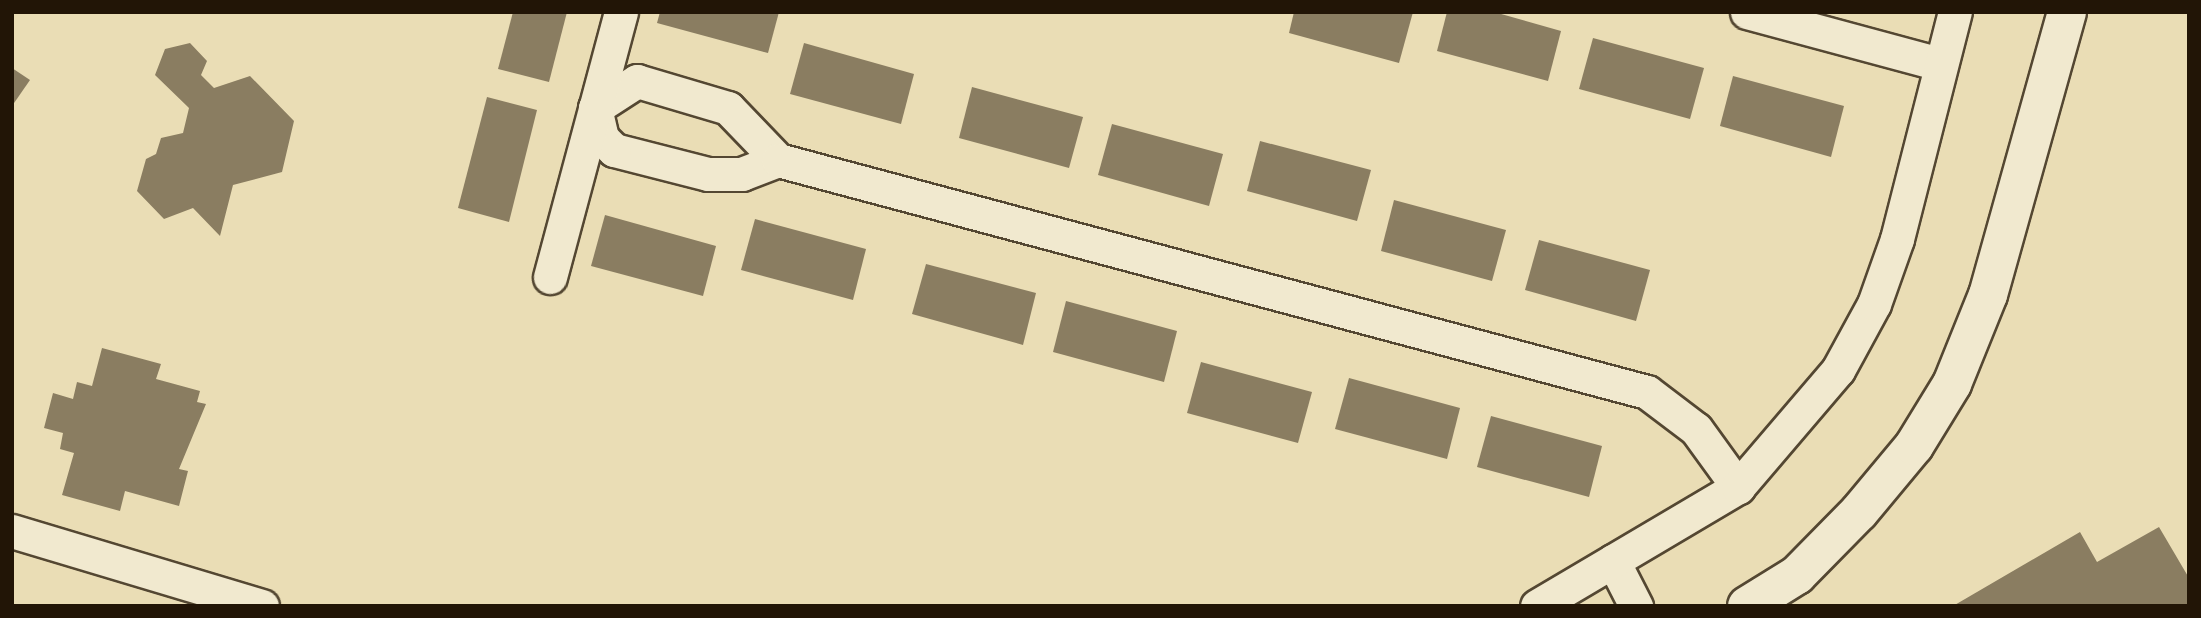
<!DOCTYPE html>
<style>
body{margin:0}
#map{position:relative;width:2201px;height:618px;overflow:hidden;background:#eaddb5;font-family:Vollkorn,serif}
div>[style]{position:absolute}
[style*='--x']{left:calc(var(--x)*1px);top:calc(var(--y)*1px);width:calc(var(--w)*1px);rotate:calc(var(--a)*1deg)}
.building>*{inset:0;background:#8a7d61}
.roads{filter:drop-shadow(2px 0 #544732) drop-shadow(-2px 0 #544732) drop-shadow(0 2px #544732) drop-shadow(0 -2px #544732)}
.street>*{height:33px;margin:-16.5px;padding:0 16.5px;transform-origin:16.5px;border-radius:16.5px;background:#f1e9cf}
.secondary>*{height:38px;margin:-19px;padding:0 19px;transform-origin:19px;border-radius:19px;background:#f1e9cf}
span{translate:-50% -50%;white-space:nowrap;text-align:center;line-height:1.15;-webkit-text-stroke:5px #f1e9cf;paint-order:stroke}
.frame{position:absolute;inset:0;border:14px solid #221506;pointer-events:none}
</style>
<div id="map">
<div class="building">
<i style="clip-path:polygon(513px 12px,567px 12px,549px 82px,498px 69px)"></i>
<i style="clip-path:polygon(660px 12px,779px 12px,768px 53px,657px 23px)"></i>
<i style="clip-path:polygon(1294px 12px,1413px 12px,1399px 63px,1289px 33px)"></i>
<i style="clip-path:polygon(1447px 12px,1494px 12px,1561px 31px,1548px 81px,1437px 51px)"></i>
<i style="clip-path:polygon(1593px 38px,1704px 68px,1690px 119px,1579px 89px)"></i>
<i style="clip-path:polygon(190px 43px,207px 61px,201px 75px,214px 88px,250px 76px,294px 121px,282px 172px,233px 185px,220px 236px,193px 208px,164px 219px,137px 191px,146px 159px,156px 154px,161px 138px,183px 133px,189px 108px,155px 75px,165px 49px)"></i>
<i style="clip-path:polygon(804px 43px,914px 74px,901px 124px,790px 94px)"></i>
<i style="clip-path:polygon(12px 68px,30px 80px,12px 106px)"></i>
<i style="clip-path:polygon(1733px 76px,1844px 106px,1831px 157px,1720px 126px)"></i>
<i style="clip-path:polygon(972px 87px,1083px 117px,1069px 168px,959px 138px)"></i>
<i style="clip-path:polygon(487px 97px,537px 110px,509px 222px,458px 208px)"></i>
<i style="clip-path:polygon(1112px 124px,1223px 154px,1209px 206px,1098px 175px)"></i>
<i style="clip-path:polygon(1260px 141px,1371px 170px,1357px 221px,1247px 191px)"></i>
<i style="clip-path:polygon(1394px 200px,1506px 230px,1492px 281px,1381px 251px)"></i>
<i style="clip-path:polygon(605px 215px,716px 246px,703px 296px,591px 266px)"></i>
<i style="clip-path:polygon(755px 219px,866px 249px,853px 300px,741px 270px)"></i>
<i style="clip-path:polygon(1539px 240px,1650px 270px,1636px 321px,1525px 290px)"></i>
<i style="clip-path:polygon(926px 264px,1036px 293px,1023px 345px,912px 314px)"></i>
<i style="clip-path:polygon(1066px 301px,1177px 331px,1164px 382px,1053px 352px)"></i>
<i style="clip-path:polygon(102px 348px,161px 364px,156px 379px,200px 391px,197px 402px,206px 404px,179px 469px,188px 471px,179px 506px,125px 491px,120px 511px,62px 495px,74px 453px,60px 449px,63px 433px,44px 428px,53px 393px,73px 399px,77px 382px,92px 386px)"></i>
<i style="clip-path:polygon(1201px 362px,1312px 392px,1298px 443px,1187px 413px)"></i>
<i style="clip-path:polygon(1349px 378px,1460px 408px,1447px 459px,1335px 429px)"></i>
<i style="clip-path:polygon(1491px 416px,1602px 446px,1589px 497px,1477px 467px)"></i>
<i style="clip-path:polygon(2159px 527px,2189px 578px,2189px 606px,1953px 606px,2080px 532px,2097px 562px)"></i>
</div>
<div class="roads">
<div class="street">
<i style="--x:1747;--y:12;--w:200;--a:15.1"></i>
<i style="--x:778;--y:160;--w:39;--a:159"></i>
<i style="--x:742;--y:174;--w:34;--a:180"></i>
<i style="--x:708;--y:174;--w:97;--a:-165.7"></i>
<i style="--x:614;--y:150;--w:17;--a:-135"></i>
<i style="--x:602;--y:138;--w:31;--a:-103"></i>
<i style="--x:595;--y:108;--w:50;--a:-32.7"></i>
<i style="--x:637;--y:81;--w:95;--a:16.5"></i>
<i style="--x:728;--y:108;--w:72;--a:46.1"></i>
<i style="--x:778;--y:160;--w:899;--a:14.95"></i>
<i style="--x:1647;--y:392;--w:61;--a:37.1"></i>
<i style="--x:1696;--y:429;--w:72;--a:54.1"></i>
<i style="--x:550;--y:277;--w:274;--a:-75"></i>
<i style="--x:12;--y:531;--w:261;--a:16.7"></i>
<i style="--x:1613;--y:561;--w:51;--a:62.9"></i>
<i style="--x:1537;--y:606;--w:234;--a:-30.6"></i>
<i style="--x:1738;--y:487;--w:154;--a:-49.5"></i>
<i style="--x:1838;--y:370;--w:75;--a:-61.4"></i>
<i style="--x:1874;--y:304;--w:69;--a:-70.5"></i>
<i style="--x:1897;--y:239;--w:234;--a:-75.7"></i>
</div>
<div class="secondary">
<i style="--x:1747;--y:606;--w:59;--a:-31.8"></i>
<i style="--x:1797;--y:575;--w:88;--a:-45.5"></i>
<i style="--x:1859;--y:512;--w:86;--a:-50.2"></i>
<i style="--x:1914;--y:446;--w:73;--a:-58.5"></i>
<i style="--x:1952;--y:384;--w:96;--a:-68"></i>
<i style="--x:1988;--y:295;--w:294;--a:-74.4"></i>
</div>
</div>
<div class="frame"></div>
</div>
